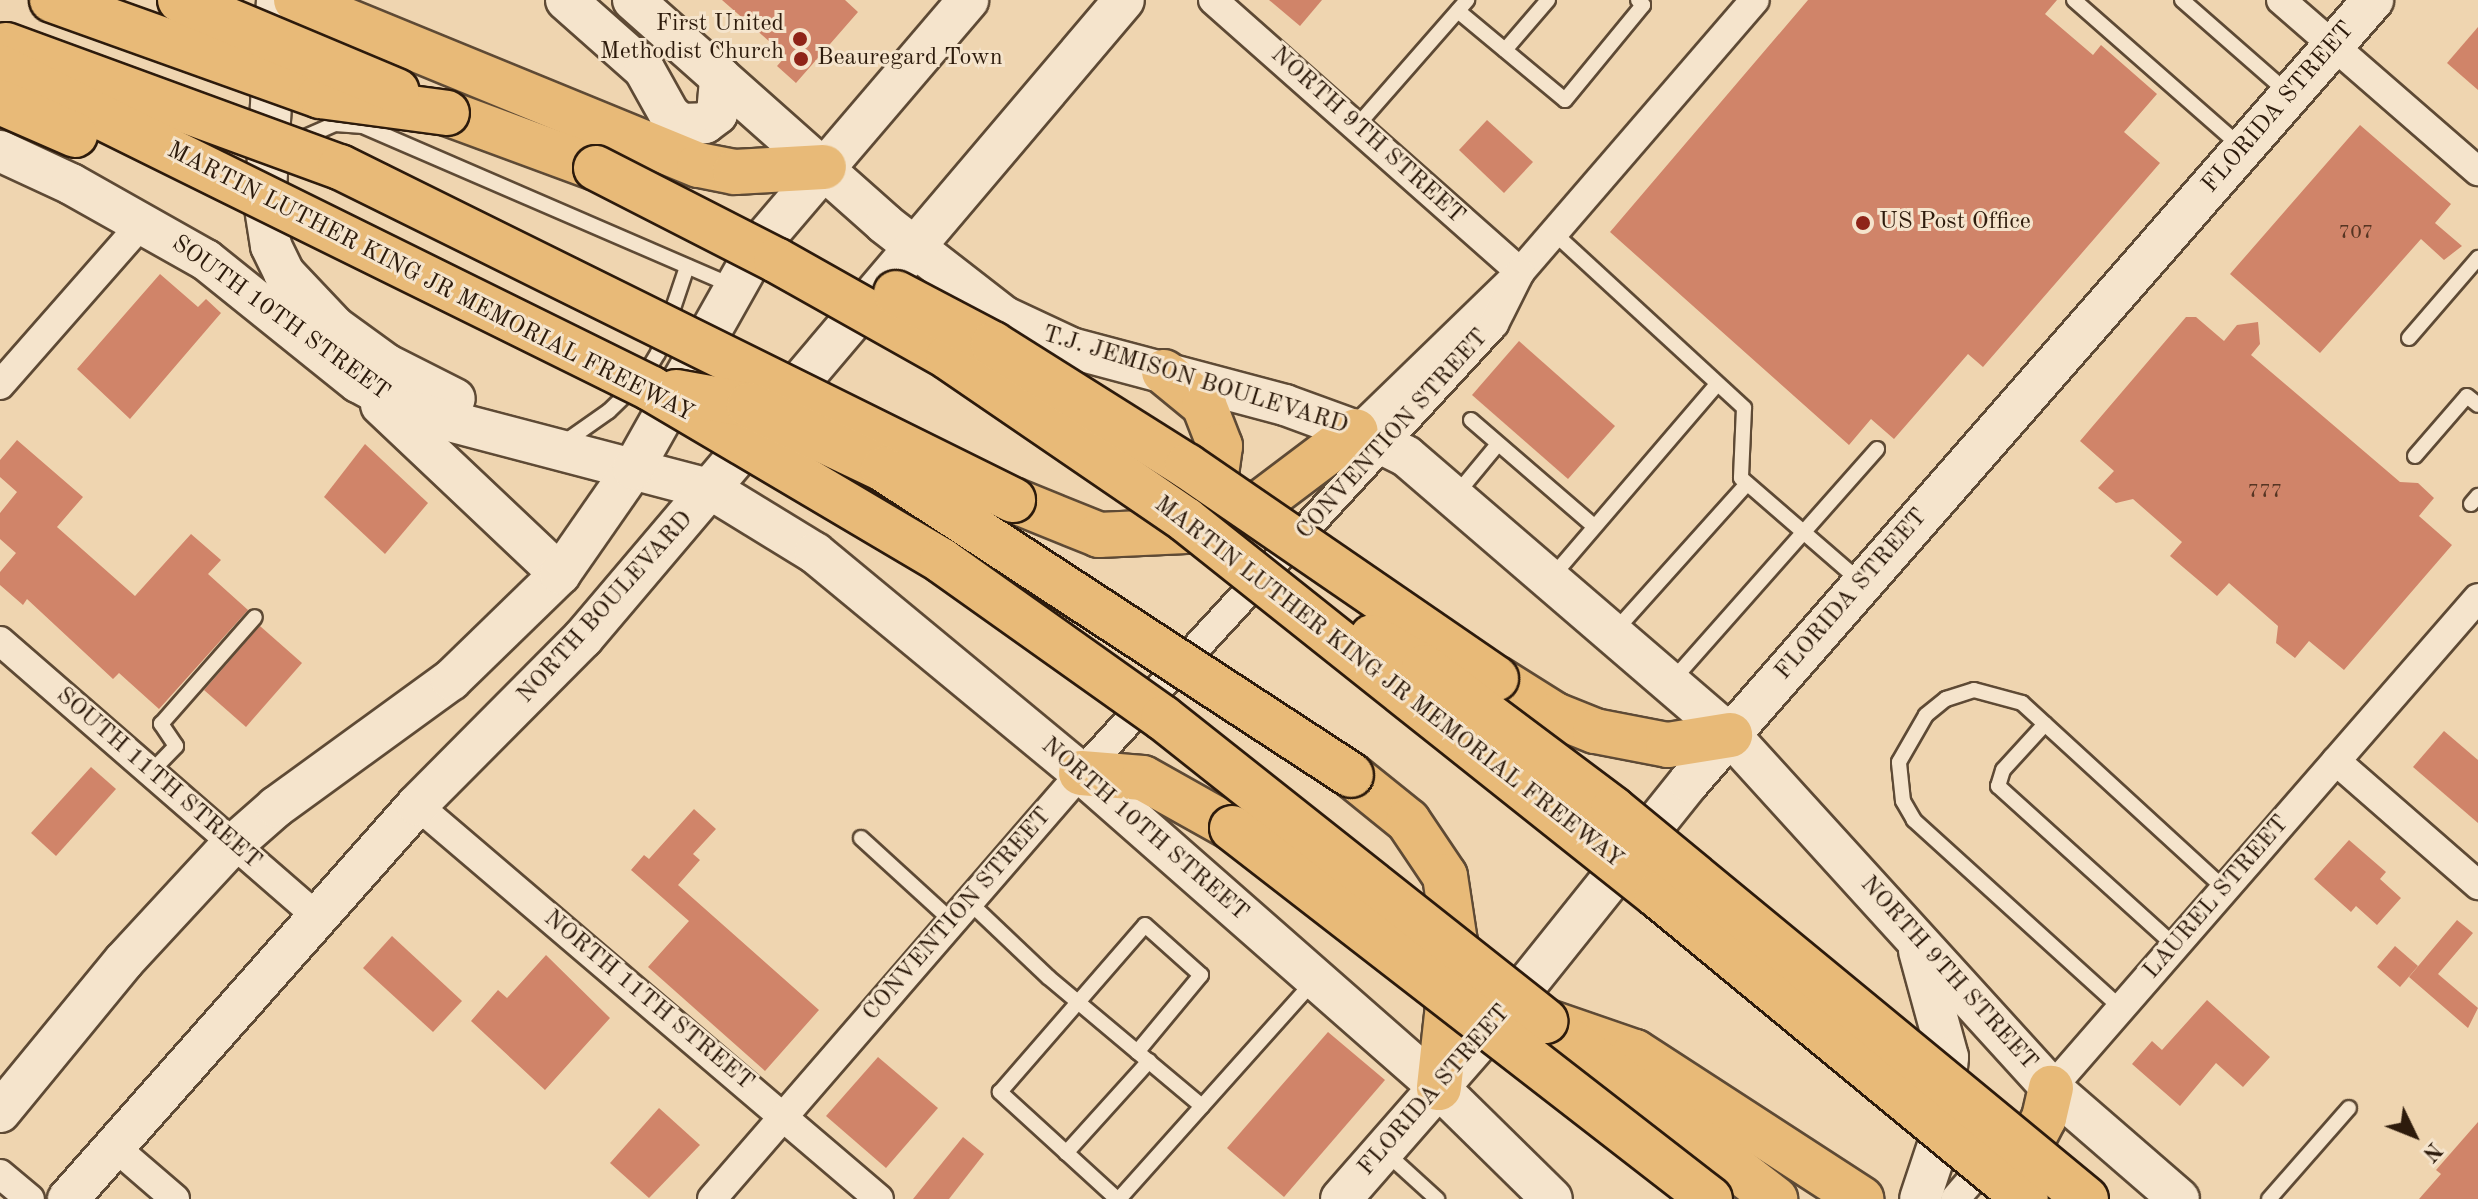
<!DOCTYPE html>
<style>
body{margin:0}
#map{position:relative;width:2478px;height:1199px;overflow:hidden;background:#efd5b0;font-family:"Old Standard TT",serif}
div>[style]{position:absolute}
[style*='--x']{left:calc(var(--x)*1px);top:calc(var(--y)*1px);width:calc(var(--w)*1px);rotate:calc(var(--a)*1deg)}
.building>*{inset:0;background:#d08469}
.roads{filter:drop-shadow(2px 0 #5e4a35) drop-shadow(-2px 0 #5e4a35) drop-shadow(0 2px #5e4a35) drop-shadow(0 -2px #5e4a35)}
.lane>*{height:14px;margin:-7px;padding:0 7px;transform-origin:7px;border-radius:7px;background:#f5e4cc}
.street>*{height:28px;margin:-14px;padding:0 14px;transform-origin:14px;border-radius:14px;background:#f5e4cc}
.secondary>*{height:40px;margin:-20px;padding:0 20px;transform-origin:20px;border-radius:20px;background:#f5e4cc}
.highway>*{height:44px;margin:-22px;padding:0 22px;transform-origin:22px;border-radius:22px;background:#e8ba78}
.bridges{filter:drop-shadow(2px 0 #2d1b0c) drop-shadow(-2px 0 #2d1b0c) drop-shadow(0 2px #2d1b0c) drop-shadow(0 -2px #2d1b0c)}
.highway-bridge>*{height:44px;margin:-22px;padding:0 22px;transform-origin:22px;border-radius:22px;background:#e8ba78}
.dots>*{width:22px;height:22px;translate:-50% -50%;box-sizing:border-box;border:4px solid #f5e4cc;border-radius:50%}
span{translate:-50% -50%;white-space:nowrap;text-align:center;line-height:1.15;-webkit-text-stroke:6px #f5e4cc;paint-order:stroke}
.number-label{font-size:20px;color:#563523}
.number-label span{-webkit-text-stroke-width:0}
.poi-label{font-size:24px;color:#2d1b0c}
.right{translate:-100% -50%;text-align:right}
.left{translate:0 -50%;text-align:left}
.street-label{font-size:24px;color:#2d1b0c}
.north{position:absolute;left:2374px;top:1095px;width:80px;height:80px;-webkit-text-stroke:6px #f5e4cc;paint-order:stroke;rotate:133deg;font-size:22px;font-weight:700;line-height:32px;text-align:center;color:#2d1b0c}
.north::after{content:'';display:block;margin:auto;width:28px;height:36px;background:#2d1b0c;clip-path:polygon(50% 0,100% 100%,50% 72%,0 100%)}
</style>
<div id="map">
<div class="building">
<i style="clip-path:polygon(722px 0,845px 0,858px 12px,796px 83px,777px 66px,786px 56px)"></i>
<i style="clip-path:polygon(1269px 0,1322px 0,1300px 26px)"></i>
<i style="clip-path:polygon(1808px 0,2057px 0,2045px 14px,2093px 55px,2101px 45px,2157px 94px,2124px 132px,2160px 163px,1983px 367px,1968px 354px,1894px 439px,1871px 419px,1849px 445px,1610px 232px)"></i>
<i style="clip-path:polygon(2478px 27px,2478px 90px,2447px 63px)"></i>
<i style="clip-path:polygon(1487px 120px,1533px 162px,1504px 193px,1459px 150px)"></i>
<i style="clip-path:polygon(2360px 125px,2451px 204px,2435px 223px,2462px 246px,2444px 260px,2421px 239px,2320px 353px,2230px 274px)"></i>
<i style="clip-path:polygon(160px 274px,198px 307px,206px 299px,221px 313px,130px 419px,77px 369px)"></i>
<i style="clip-path:polygon(2186px 317px,2196px 317px,2224px 341px,2237px 325px,2258px 322px,2260px 344px,2251px 355px,2400px 482px,2418px 483px,2434px 498px,2419px 516px,2452px 545px,2344px 670px,2309px 641px,2295px 658px,2276px 643px,2278px 626px,2229px 583px,2217px 596px,2170px 556px,2182px 542px,2133px 499px,2116px 503px,2098px 488px,2114px 471px,2080px 441px)"></i>
<i style="clip-path:polygon(1519px 341px,1615px 426px,1568px 479px,1472px 395px)"></i>
<i style="clip-path:polygon(17px 440px,83px 497px,57px 527px,135px 596px,191px 534px,221px 560px,208px 574px,248px 610px,159px 709px,119px 673px,113px 679px,27px 599px,23px 605px,0 585px,0 572px,16px 553px,0 539px,0 513px,17px 492px,0 477px,0 460px)"></i>
<i style="clip-path:polygon(365px 444px,428px 503px,385px 554px,324px 497px)"></i>
<i style="clip-path:polygon(260px 626px,302px 663px,246px 727px,204px 690px)"></i>
<i style="clip-path:polygon(2444px 731px,2478px 760px,2478px 823px,2413px 767px)"></i>
<i style="clip-path:polygon(91px 767px,116px 789px,56px 856px,31px 833px)"></i>
<i style="clip-path:polygon(694px 809px,716px 829px,693px 854px,700px 860px,678px 885px,819px 1010px,765px 1071px,648px 967px,689px 921px,631px 870px,644px 855px,649px 859px)"></i>
<i style="clip-path:polygon(2349px 840px,2386px 872px,2380px 879px,2401px 898px,2377px 925px,2356px 906px,2351px 912px,2314px 879px)"></i>
<i style="clip-path:polygon(2457px 920px,2473px 933px,2438px 974px,2478px 1008px,2468px 1028px,2409px 977px)"></i>
<i style="clip-path:polygon(392px 936px,462px 1001px,433px 1032px,363px 968px)"></i>
<i style="clip-path:polygon(2395px 946px,2418px 966px,2400px 987px,2377px 967px)"></i>
<i style="clip-path:polygon(546px 955px,610px 1018px,545px 1090px,471px 1021px,498px 990px,507px 998px)"></i>
<i style="clip-path:polygon(2207px 1000px,2270px 1057px,2243px 1087px,2216px 1063px,2180px 1106px,2132px 1064px,2152px 1041px,2162px 1050px)"></i>
<i style="clip-path:polygon(1328px 1032px,1385px 1080px,1284px 1197px,1227px 1148px)"></i>
<i style="clip-path:polygon(878px 1057px,938px 1108px,886px 1168px,826px 1116px)"></i>
<i style="clip-path:polygon(659px 1108px,700px 1145px,649px 1198px,610px 1163px)"></i>
<i style="clip-path:polygon(2478px 1122px,2478px 1199px,2419px 1199px,2441px 1174px,2436px 1170px)"></i>
<i style="clip-path:polygon(963px 1137px,984px 1154px,949px 1199px,913px 1199px)"></i>
</div>
<div class="roads">
<div class="lane">
<i style="--x:2074;--y:0;--w:221;--a:41.3"></i>
<i style="--x:2182;--y:0;--w:140;--a:41.2"></i>
<i style="--x:1458;--y:11;--w:139;--a:39.8"></i>
<i style="--x:1565;--y:100;--w:123;--a:-50.6"></i>
<i style="--x:1643;--y:5;--w:7;--a:-135"></i>
<i style="--x:1505;--y:50;--w:66;--a:-49.3"></i>
<i style="--x:1356;--y:127;--w:169;--a:-48.8"></i>
<i style="--x:294;--y:142;--w:45;--a:-23.7"></i>
<i style="--x:335;--y:124;--w:28;--a:4"></i>
<i style="--x:363;--y:126;--w:402;--a:23.4"></i>
<i style="--x:1554;--y:233;--w:258;--a:42.6"></i>
<i style="--x:1744;--y:408;--w:70;--a:92.5"></i>
<i style="--x:1741;--y:478;--w:159;--a:40.9"></i>
<i style="--x:2409;--y:338;--w:106;--a:-49.2"></i>
<i style="--x:1471;--y:420;--w:162;--a:40.8"></i>
<i style="--x:562;--y:444;--w:57;--a:-35.1"></i>
<i style="--x:609;--y:411;--w:47;--a:-44.1"></i>
<i style="--x:643;--y:378;--w:29;--a:-59"></i>
<i style="--x:658;--y:353;--w:91;--a:-71.4"></i>
<i style="--x:2415;--y:456;--w:79;--a:-49.1"></i>
<i style="--x:2467;--y:396;--w:14;--a:39"></i>
<i style="--x:1455;--y:496;--w:67;--a:-50.4"></i>
<i style="--x:2471;--y:504;--w:11;--a:-49"></i>
<i style="--x:1551;--y:578;--w:255;--a:-49.4"></i>
<i style="--x:1614;--y:632;--w:199;--a:-48.1"></i>
<i style="--x:1671;--y:682;--w:311;--a:-48.5"></i>
<i style="--x:2045;--y:724;--w:62;--a:132.4"></i>
<i style="--x:2003;--y:770;--w:17;--a:107"></i>
<i style="--x:1998;--y:786;--w:239;--a:42.1"></i>
<i style="--x:151;--y:772;--w:36;--a:-46"></i>
<i style="--x:176;--y:746;--w:27;--a:-124"></i>
<i style="--x:161;--y:724;--w:142;--a:-48.7"></i>
<i style="--x:861;--y:838;--w:125;--a:42.4"></i>
<i style="--x:969;--y:902;--w:109;--a:43.5"></i>
<i style="--x:1048;--y:977;--w:201;--a:40"></i>
<i style="--x:2121;--y:1008;--w:280;--a:-137.8"></i>
<i style="--x:1914;--y:820;--w:22;--a:-120"></i>
<i style="--x:1903;--y:801;--w:39;--a:-96"></i>
<i style="--x:1899;--y:762;--w:54;--a:-60.1"></i>
<i style="--x:1926;--y:715;--w:26;--a:-39"></i>
<i style="--x:1946;--y:699;--w:29;--a:-18"></i>
<i style="--x:1974;--y:690;--w:50;--a:15.2"></i>
<i style="--x:2022;--y:703;--w:275;--a:42.5"></i>
<i style="--x:1384;--y:1151;--w:72;--a:42.2"></i>
<i style="--x:1066;--y:1153;--w:124;--a:-47.9"></i>
<i style="--x:1117;--y:1199;--w:159;--a:-137.6"></i>
<i style="--x:1000;--y:1092;--w:221;--a:-49"></i>
<i style="--x:1145;--y:925;--w:75;--a:41.8"></i>
<i style="--x:1201;--y:975;--w:100;--a:129.7"></i>
<i style="--x:1119;--y:1199;--w:294;--a:-48.2"></i>
<i style="--x:2269;--y:1199;--w:121;--a:-48.7"></i>
</div>
<div class="street">
<i style="--x:1213;--y:0;--w:410;--a:41.5"></i>
<i style="--x:2281;--y:0;--w:261;--a:41"></i>
<i style="--x:0;--y:385;--w:217;--a:-48.7"></i>
<i style="--x:1356;--y:431;--w:228;--a:-44.1"></i>
<i style="--x:1520;--y:272;--w:359;--a:-49.2"></i>
<i style="--x:0;--y:641;--w:420;--a:41"></i>
<i style="--x:2336;--y:761;--w:189;--a:41.1"></i>
<i style="--x:417;--y:805;--w:607;--a:40.46"></i>
<i style="--x:2042;--y:1099;--w:664;--a:-48.97"></i>
<i style="--x:116;--y:1148;--w:78;--a:40.8"></i>
<i style="--x:0;--y:1174;--w:39;--a:40"></i>
<i style="--x:712;--y:1199;--w:564;--a:-49.1"></i>
<i style="--x:1081;--y:773;--w:610;--a:-47.39"></i>
<i style="--x:1494;--y:324;--w:58;--a:-63.4"></i>
<i style="--x:1955;--y:1199;--w:60;--a:-49.1"></i>
</div>
<div class="secondary">
<i style="--x:277;--y:0;--w:208;--a:93.3"></i>
<i style="--x:265;--y:208;--w:38;--a:81"></i>
<i style="--x:271;--y:246;--w:30;--a:64"></i>
<i style="--x:284;--y:273;--w:74;--a:46.6"></i>
<i style="--x:335;--y:327;--w:63;--a:36"></i>
<i style="--x:386;--y:364;--w:77;--a:26.9"></i>
<i style="--x:566;--y:0;--w:104;--a:41.5"></i>
<i style="--x:644;--y:69;--w:51;--a:60.9"></i>
<i style="--x:669;--y:114;--w:16;--a:40"></i>
<i style="--x:681;--y:124;--w:24;--a:-2"></i>
<i style="--x:705;--y:123;--w:15;--a:-37"></i>
<i style="--x:717;--y:114;--w:37;--a:-85"></i>
<i style="--x:633;--y:0;--w:337;--a:41.6"></i>
<i style="--x:885;--y:224;--w:150;--a:37.9"></i>
<i style="--x:1003;--y:316;--w:75;--a:25.2"></i>
<i style="--x:1071;--y:348;--w:221;--a:14.9"></i>
<i style="--x:1285;--y:405;--w:76;--a:20.1"></i>
<i style="--x:1356;--y:431;--w:56;--a:26.6"></i>
<i style="--x:1406;--y:456;--w:428;--a:40.7"></i>
<i style="--x:1730;--y:735;--w:477;--a:47.7"></i>
<i style="--x:2051;--y:1088;--w:169;--a:40.9"></i>
<i style="--x:0;--y:151;--w:78;--a:24.9"></i>
<i style="--x:71;--y:184;--w:155;--a:29.4"></i>
<i style="--x:206;--y:260;--w:195;--a:38.8"></i>
<i style="--x:358;--y:382;--w:60;--a:28.7"></i>
<i style="--x:411;--y:411;--w:311;--a:14.7"></i>
<i style="--x:712;--y:490;--w:121;--a:31.5"></i>
<i style="--x:815;--y:553;--w:345;--a:39.6"></i>
<i style="--x:1081;--y:773;--w:477;--a:41.3"></i>
<i style="--x:1439;--y:1088;--w:158;--a:44.5"></i>
<i style="--x:381;--y:405;--w:246;--a:43.4"></i>
<i style="--x:1919;--y:951;--w:110;--a:74.7"></i>
<i style="--x:1948;--y:1057;--w:79;--a:95.1"></i>
<i style="--x:1941;--y:1136;--w:66;--a:108.4"></i>
<i style="--x:0;--y:1112;--w:195;--a:-50.6"></i>
<i style="--x:124;--y:961;--w:150;--a:-47.2"></i>
<i style="--x:226;--y:851;--w:67;--a:-41.3"></i>
<i style="--x:276;--y:807;--w:216;--a:-36"></i>
<i style="--x:451;--y:680;--w:152;--a:-44.2"></i>
<i style="--x:560;--y:574;--w:128;--a:-55.2"></i>
<i style="--x:633;--y:469;--w:257;--a:-60.6"></i>
<i style="--x:759;--y:245;--w:322;--a:-49.5"></i>
<i style="--x:68;--y:1199;--w:526;--a:-48.47"></i>
<i style="--x:417;--y:805;--w:235;--a:-45.2"></i>
<i style="--x:583;--y:638;--w:836;--a:-49.7"></i>
<i style="--x:1341;--y:1199;--w:246;--a:-48.8"></i>
<i style="--x:1503;--y:1014;--w:297;--a:-51.3"></i>
<i style="--x:1689;--y:782;--w:1039;--a:-48.82"></i>
</div>
<div class="highway">
<i style="--x:296;--y:0;--w:435;--a:22.3"></i>
<i style="--x:699;--y:165;--w:37;--a:11"></i>
<i style="--x:735;--y:172;--w:89;--a:-3.2"></i>
<i style="--x:447;--y:113;--w:159;--a:20.3"></i>
<i style="--x:1164;--y:372;--w:52;--a:39.5"></i>
<i style="--x:1204;--y:405;--w:44;--a:68.7"></i>
<i style="--x:1220;--y:446;--w:36;--a:98"></i>
<i style="--x:1215;--y:482;--w:39;--a:126"></i>
<i style="--x:1013;--y:500;--w:93;--a:22.1"></i>
<i style="--x:1099;--y:535;--w:87;--a:-2.6"></i>
<i style="--x:1186;--y:531;--w:83;--a:-21.3"></i>
<i style="--x:1263;--y:501;--w:116;--a:-37"></i>
<i style="--x:1496;--y:678;--w:70;--a:32.1"></i>
<i style="--x:1555;--y:715;--w:43;--a:21.8"></i>
<i style="--x:1595;--y:731;--w:74;--a:10.9"></i>
<i style="--x:1668;--y:745;--w:63;--a:-9.2"></i>
<i style="--x:1081;--y:773;--w:62;--a:4.6"></i>
<i style="--x:1143;--y:778;--w:102;--a:29.3"></i>
<i style="--x:1351;--y:775;--w:73;--a:38.9"></i>
<i style="--x:1408;--y:821;--w:66;--a:56.1"></i>
<i style="--x:1445;--y:876;--w:67;--a:81.4"></i>
<i style="--x:1455;--y:942;--w:147;--a:96.3"></i>
<i style="--x:1545;--y:1021;--w:95;--a:19"></i>
<i style="--x:1635;--y:1052;--w:270;--a:33"></i>
<i style="--x:1572;--y:1042;--w:257;--a:37.7"></i>
<i style="--x:2011;--y:1181;--w:71;--a:-62.4"></i>
<i style="--x:2044;--y:1118;--w:31;--a:-77"></i>
</div>
</div>
<div class="bridges">
<div class="highway-bridge">
<i style="--x:52;--y:0;--w:285;--a:19.7"></i>
<i style="--x:320;--y:96;--w:128;--a:7.6"></i>
<i style="--x:180;--y:0;--w:235;--a:22.8"></i>
<i style="--x:6;--y:45;--w:356;--a:20.1"></i>
<i style="--x:340;--y:167;--w:751;--a:26.33"></i>
<i style="--x:0;--y:67;--w:725;--a:26.28"></i>
<i style="--x:650;--y:388;--w:339;--a:30.6"></i>
<i style="--x:942;--y:561;--w:271;--a:35.4"></i>
<i style="--x:1163;--y:718;--w:488;--a:38.4"></i>
<i style="--x:0;--y:102;--w:82;--a:23.7"></i>
<i style="--x:596;--y:168;--w:202;--a:27.1"></i>
<i style="--x:776;--y:260;--w:197;--a:29.4"></i>
<i style="--x:948;--y:357;--w:288;--a:34.4"></i>
<i style="--x:1186;--y:520;--w:602;--a:38.53"></i>
<i style="--x:1657;--y:895;--w:478;--a:39.5"></i>
<i style="--x:896;--y:293;--w:110;--a:27.7"></i>
<i style="--x:993;--y:344;--w:229;--a:32.2"></i>
<i style="--x:1187;--y:466;--w:375;--a:34.5"></i>
<i style="--x:676;--y:392;--w:74;--a:10.1"></i>
<i style="--x:749;--y:405;--w:148;--a:25.5"></i>
<i style="--x:883;--y:469;--w:559;--a:33.18"></i>
<i style="--x:1372;--y:637;--w:60;--a:30"></i>
<i style="--x:1424;--y:667;--w:236;--a:36.9"></i>
<i style="--x:1613;--y:809;--w:613;--a:39.51"></i>
<i style="--x:1232;--y:828;--w:605;--a:37.82"></i>
</div>
</div>
<div class="dots">
<i style="left:800px;top:39px;background:#8f2418"></i>
<i style="left:801px;top:59px;background:#8f2418"></i>
<i style="left:1863px;top:223px;background:#8f2418"></i>
</div>
<div class="number-label">
<span style="left:2356px;top:233px">707</span>
<span style="left:2265px;top:492px">777</span>
</div>
<div class="poi-label">
<span class="right" style="left:784px;top:39px">First United<br>Methodist Church</span>
<span class="left" style="left:817px;top:59px">Beauregard Town</span>
<span class="left" style="left:1879px;top:223px">US Post Office</span>
</div>
<div class="street-label">
<span style="left:2279px;top:108px;rotate:-49deg">FLORIDA STREET</span>
<span style="left:1367px;top:136px;rotate:42deg">NORTH 9TH STREET</span>
<span style="left:430px;top:283px;rotate:27deg">MARTIN LUTHER KING JR MEMORIAL FREEWAY</span>
<span style="left:280px;top:319px;rotate:36deg">SOUTH 10TH STREET</span>
<span style="left:1195px;top:381px;rotate:17deg">T.J. JEMISON BOULEVARD</span>
<span style="left:1393px;top:435px;rotate:-48deg">CONVENTION STREET</span>
<span style="left:1852px;top:595px;rotate:-49deg">FLORIDA STREET</span>
<span style="left:606px;top:608px;rotate:-48deg">NORTH BOULEVARD</span>
<span style="left:1388px;top:683px;rotate:38deg">MARTIN LUTHER KING JR MEMORIAL FREEWAY</span>
<span style="left:158px;top:779px;rotate:41deg">SOUTH 11TH STREET</span>
<span style="left:1144px;top:830px;rotate:41deg">NORTH 10TH STREET</span>
<span style="left:2217px;top:898px;rotate:-49deg">LAUREL STREET</span>
<span style="left:958px;top:915px;rotate:-49deg">CONVENTION STREET</span>
<span style="left:1948px;top:974px;rotate:48deg">NORTH 9TH STREET</span>
<span style="left:648px;top:1001px;rotate:40deg">NORTH 11TH STREET</span>
<span style="left:1435px;top:1091px;rotate:-49deg">FLORIDA STREET</span>
</div>
<div class="north">N</div>
</div>
